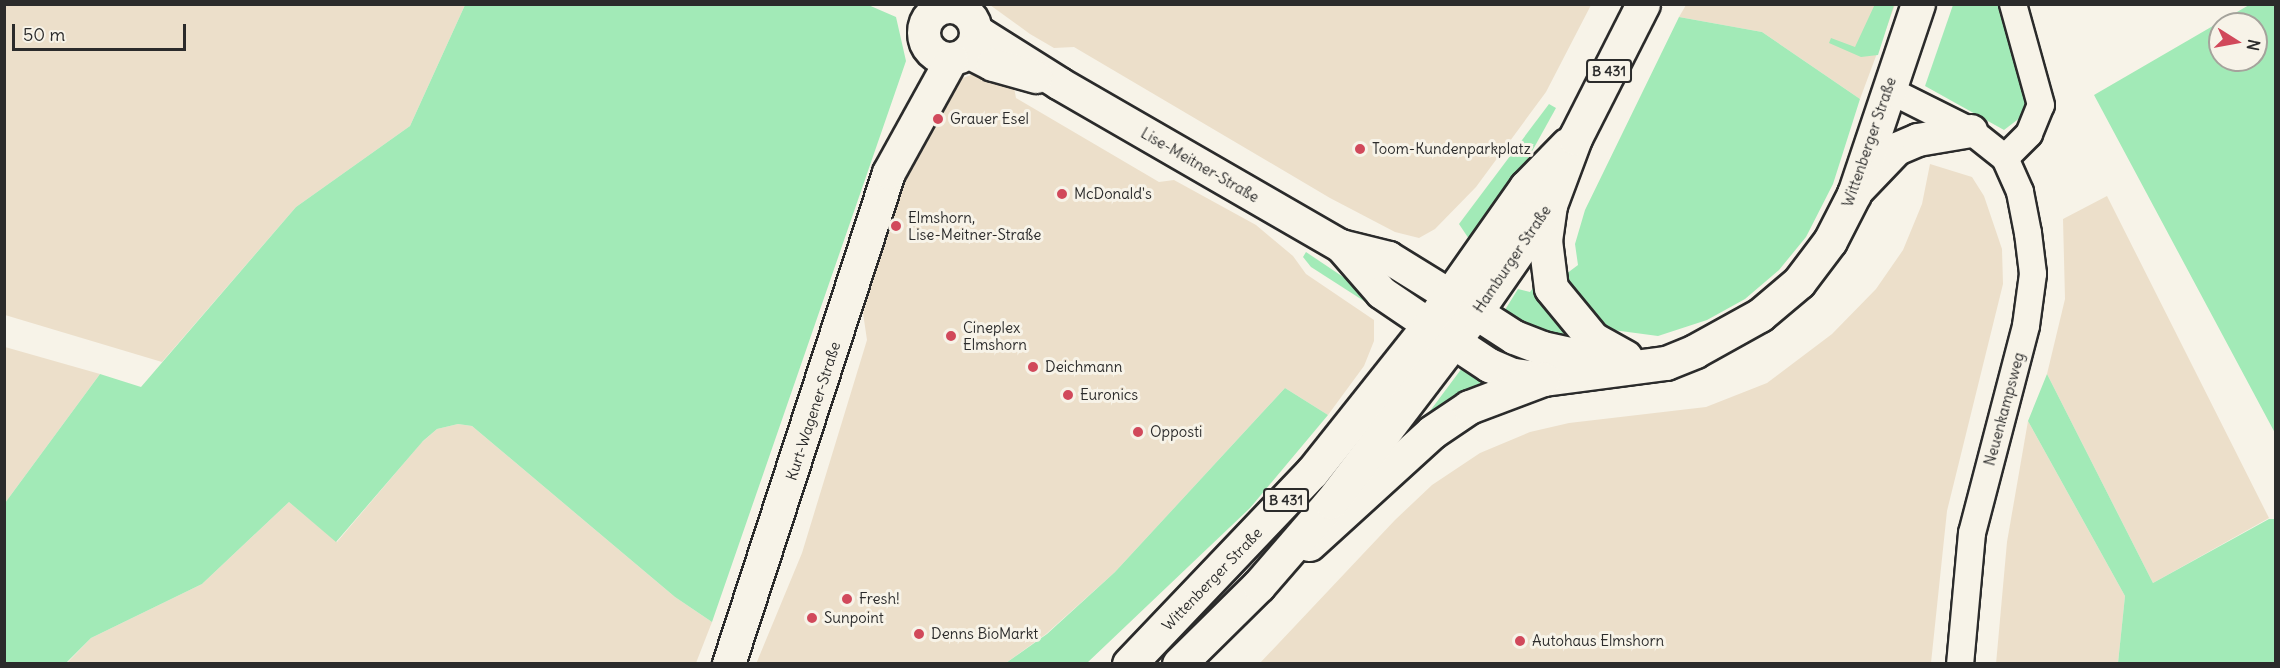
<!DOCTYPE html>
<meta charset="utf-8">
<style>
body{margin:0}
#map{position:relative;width:2280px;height:668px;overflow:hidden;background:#f7f3e8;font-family:Delius,sans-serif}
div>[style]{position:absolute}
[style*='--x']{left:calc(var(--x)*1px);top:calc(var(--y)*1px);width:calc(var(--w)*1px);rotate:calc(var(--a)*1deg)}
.built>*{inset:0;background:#ecdfca}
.green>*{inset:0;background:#a2eab7}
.roads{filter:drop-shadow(2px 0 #2b2b2b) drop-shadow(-2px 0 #2b2b2b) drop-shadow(0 2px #2b2b2b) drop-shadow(0 -2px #2b2b2b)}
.minor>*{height:26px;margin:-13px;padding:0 13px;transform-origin:13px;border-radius:13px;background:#f7f3e8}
.tertiary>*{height:32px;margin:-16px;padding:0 16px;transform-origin:16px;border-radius:16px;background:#f7f3e8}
.tertiary>.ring{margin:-16px;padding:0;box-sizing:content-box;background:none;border:32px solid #f7f3e8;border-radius:50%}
.secondary>*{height:33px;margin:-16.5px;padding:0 16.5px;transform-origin:16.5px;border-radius:16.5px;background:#f7f3e8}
.primary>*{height:33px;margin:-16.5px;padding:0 16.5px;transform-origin:16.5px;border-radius:16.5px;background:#f7f3e8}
.dots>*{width:16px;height:16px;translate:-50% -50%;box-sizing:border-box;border:3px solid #f7f3e8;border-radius:50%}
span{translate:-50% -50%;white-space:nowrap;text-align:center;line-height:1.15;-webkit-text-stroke:6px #f7f3e8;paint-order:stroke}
.shield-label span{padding:2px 4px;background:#f7f3e8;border:2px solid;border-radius:4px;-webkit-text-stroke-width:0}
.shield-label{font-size:14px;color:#2b2b2b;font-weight:700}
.poi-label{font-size:15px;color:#2b2b2b}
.left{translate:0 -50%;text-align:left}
.street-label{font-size:15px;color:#2b2b2b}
.frame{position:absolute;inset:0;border:6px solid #2b2b2b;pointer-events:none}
.north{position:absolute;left:2208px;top:12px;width:60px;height:60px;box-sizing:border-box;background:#f7f3e8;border:2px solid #a5a39c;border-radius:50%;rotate:101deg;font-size:16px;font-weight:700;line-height:24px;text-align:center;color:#2b2b2b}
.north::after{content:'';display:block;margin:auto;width:21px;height:27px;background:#d1495b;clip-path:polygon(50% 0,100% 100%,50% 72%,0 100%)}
.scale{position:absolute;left:12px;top:24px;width:174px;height:27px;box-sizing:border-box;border:3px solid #2b2b2b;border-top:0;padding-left:8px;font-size:18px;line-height:21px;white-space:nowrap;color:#2b2b2b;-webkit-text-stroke:4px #f7f3e8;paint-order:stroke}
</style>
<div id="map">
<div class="built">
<i style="clip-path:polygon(4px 5px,465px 5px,410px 126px,296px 207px,162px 362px,5px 315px)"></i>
<i style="clip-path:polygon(990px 5px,1591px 5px,1546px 92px,1476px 187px,1435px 229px,1419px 238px,1395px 232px,1330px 198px,1074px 47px,1054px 48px,1030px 34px)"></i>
<i style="clip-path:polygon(1686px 5px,1895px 5px,1860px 99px,1762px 32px,1679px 17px)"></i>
<i style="clip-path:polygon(973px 74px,999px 78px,1014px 87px,1016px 98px,1159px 182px,1174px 180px,1256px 225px,1293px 256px,1306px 274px,1374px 320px,1374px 341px,1364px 366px,1328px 415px,1285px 388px,1115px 572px,1046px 634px,1006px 663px,756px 664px,802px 553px,867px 340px,863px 313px,921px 130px,946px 85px)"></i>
<i style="clip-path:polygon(1930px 164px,1972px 177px,1984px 196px,2002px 249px,2003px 284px,1947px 511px,1931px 663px,1260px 663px,1395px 520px,1432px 485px,1480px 453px,1530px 432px,1569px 423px,1706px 407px,1767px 383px,1832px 334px,1876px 289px,1903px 250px,1922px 204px)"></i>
<i style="clip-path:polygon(2107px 196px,2269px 518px,2153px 583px,2047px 374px,2065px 299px,2063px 219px)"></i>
<i style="clip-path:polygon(5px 347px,100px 374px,5px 503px)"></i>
<i style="clip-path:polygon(2028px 421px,2125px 596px,2118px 663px,1996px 664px,2007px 542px)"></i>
<i style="clip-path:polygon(458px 424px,472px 426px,675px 597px,712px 622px,696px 663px,66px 664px,91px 638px,202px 584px,289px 502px,337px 542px,421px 443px,437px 429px)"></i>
</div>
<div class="green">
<i style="clip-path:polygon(866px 4px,896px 17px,906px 61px,712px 622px,675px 597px,472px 426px,458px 424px,437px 429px,423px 441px,336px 542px,289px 502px,202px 584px,91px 638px,66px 663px,5px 663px,5px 503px,100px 374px,141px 387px,296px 207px,410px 126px,465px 5px)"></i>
<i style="clip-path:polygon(1875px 4px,1894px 5px,1878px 55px,1861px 57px,1829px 43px,1831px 38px,1855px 47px)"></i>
<i style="clip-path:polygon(1953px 5px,1999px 5px,2030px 92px,2025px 114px,2004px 130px,1925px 86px)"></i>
<i style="clip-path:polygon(evenodd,2249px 5px,2275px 5px,2275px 433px,2094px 95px,2249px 5px,2220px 24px,2256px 24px,2256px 60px,2220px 60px,2220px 24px)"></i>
<i style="clip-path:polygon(1679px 17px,1762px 32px,1860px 99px,1833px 184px,1806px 237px,1779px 270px,1745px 299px,1707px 320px,1658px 336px,1613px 330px,1580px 310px,1562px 277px,1578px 265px,1575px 244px,1585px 210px)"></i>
<i style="clip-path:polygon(1549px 104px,1556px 108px,1515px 182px,1473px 245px,1459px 224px)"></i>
<i style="clip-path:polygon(1306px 252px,1382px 303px,1378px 310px,1311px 267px,1303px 257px)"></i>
<i style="clip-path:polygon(1542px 276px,1581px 339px,1529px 326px,1503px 313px,1518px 289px,1530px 292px)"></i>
<i style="clip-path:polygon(1468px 360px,1503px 384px,1421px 423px)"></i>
<i style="clip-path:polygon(2047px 374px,2153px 583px,2269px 519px,2275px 519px,2275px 663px,2118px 663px,2125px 596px,2028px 421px)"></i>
<i style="clip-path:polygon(1285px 388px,1328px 415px,1250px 508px,1087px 663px,1006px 663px,1047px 634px,1115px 572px)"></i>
</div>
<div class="roads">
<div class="minor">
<i style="--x:1887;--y:89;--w:94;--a:26.6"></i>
<i style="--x:1971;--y:131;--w:43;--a:38.5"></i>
<i style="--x:2005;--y:158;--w:37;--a:66"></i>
<i style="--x:2020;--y:192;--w:42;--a:79"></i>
<i style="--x:2028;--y:233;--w:41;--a:83"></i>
<i style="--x:2033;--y:274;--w:52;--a:97.7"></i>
<i style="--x:2026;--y:326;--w:214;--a:104.6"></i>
<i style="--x:1972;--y:533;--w:132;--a:95.2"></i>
<i style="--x:2005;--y:158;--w:34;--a:-45"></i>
<i style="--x:2029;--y:134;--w:31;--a:-68"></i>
<i style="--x:2041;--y:105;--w:105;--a:-105.5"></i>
</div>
<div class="tertiary">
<i class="ring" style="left:924px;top:7px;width:20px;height:20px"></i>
<i style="--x:976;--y:31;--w:99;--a:32.2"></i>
<i style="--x:1060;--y:84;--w:324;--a:30"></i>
<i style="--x:1341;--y:246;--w:49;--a:14"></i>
<i style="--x:1389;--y:258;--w:70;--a:31.7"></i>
<i style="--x:968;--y:52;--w:28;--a:27"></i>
<i style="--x:993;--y:65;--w:45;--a:15.6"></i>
<i style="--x:1854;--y:194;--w:62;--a:-46.3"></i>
<i style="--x:1897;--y:149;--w:23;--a:-23"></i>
<i style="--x:1918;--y:140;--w:54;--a:-9.6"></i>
<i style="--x:1341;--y:246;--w:62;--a:48.9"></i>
<i style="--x:1382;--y:293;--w:57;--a:34.2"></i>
<i style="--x:729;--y:664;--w:516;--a:-71.95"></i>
<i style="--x:889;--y:173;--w:130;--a:-61.1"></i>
</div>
<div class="secondary">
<i style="--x:1550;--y:205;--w:35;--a:98"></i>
<i style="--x:1545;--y:240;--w:48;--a:82.9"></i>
<i style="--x:1551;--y:288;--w:66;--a:50.5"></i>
<i style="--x:1593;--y:339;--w:37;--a:29"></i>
<i style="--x:1452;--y:297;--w:74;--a:32.8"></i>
<i style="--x:1514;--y:337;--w:31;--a:21"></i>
<i style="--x:1543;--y:348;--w:42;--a:12.4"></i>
<i style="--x:1584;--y:357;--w:26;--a:0"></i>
<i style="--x:1430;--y:326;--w:71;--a:33.5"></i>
<i style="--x:1489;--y:365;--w:26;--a:23"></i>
<i style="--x:1513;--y:375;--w:31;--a:7"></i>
<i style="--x:1544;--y:379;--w:123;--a:-7.5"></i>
<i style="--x:1666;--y:363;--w:31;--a:-22"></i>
<i style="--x:1695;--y:351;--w:74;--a:-29"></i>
<i style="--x:1760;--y:315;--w:51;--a:-40.2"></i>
<i style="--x:1799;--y:282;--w:51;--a:-52.9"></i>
<i style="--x:1830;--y:241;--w:53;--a:-62.9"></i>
<i style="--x:1854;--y:194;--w:200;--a:-71.4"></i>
<i style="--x:1309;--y:544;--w:166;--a:-42.3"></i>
<i style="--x:1432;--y:432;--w:45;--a:-34"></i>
<i style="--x:1469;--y:407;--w:79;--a:-20.7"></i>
</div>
<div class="primary">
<i style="--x:1129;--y:664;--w:265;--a:-46.4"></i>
<i style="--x:1312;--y:472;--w:188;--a:-51.5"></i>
<i style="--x:1429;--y:325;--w:169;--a:-54.9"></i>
<i style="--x:1526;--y:187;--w:59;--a:-45.7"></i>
<i style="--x:1179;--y:664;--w:112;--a:-44.6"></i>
<i style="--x:1259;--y:585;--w:110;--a:-49.1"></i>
<i style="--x:1331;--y:502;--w:238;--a:-52.7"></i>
<i style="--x:1475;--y:313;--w:131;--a:-55.2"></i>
<i style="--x:1550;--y:205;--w:72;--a:-69.5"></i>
<i style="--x:1575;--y:138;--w:150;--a:-63.1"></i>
</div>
</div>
<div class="dots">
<i style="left:938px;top:119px;background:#d1495b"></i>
<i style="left:1360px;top:149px;background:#d1495b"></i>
<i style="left:1062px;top:194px;background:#d1495b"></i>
<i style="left:896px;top:226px;background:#d1495b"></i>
<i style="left:951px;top:336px;background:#d1495b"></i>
<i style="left:1033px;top:367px;background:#d1495b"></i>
<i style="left:1068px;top:395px;background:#d1495b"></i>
<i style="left:1138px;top:432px;background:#d1495b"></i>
<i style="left:847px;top:599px;background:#d1495b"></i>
<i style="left:812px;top:618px;background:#d1495b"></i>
<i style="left:919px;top:634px;background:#d1495b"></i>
<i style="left:1520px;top:641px;background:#d1495b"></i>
</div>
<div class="shield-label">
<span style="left:1609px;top:71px">B 431</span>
<span style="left:1286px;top:500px">B 431</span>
</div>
<div class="poi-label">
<span class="left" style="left:950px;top:119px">Grauer Esel</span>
<span class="left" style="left:1372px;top:149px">Toom-Kundenparkplatz</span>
<span class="left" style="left:1074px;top:194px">McDonald's</span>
<span class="left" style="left:908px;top:226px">Elmshorn,<br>Lise-Meitner-Straße</span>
<span class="left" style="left:963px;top:336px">Cineplex<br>Elmshorn</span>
<span class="left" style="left:1045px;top:367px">Deichmann</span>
<span class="left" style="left:1080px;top:395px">Euronics</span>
<span class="left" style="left:1150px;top:432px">Opposti</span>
<span class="left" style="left:859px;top:599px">Fresh!</span>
<span class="left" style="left:824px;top:618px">Sunpoint</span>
<span class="left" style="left:931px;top:634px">Denns BioMarkt</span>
<span class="left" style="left:1532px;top:641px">Autohaus Elmshorn</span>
</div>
<div class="street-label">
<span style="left:1869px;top:142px;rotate:-71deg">Wittenberger Straße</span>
<span style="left:1200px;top:165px;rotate:30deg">Lise-Meitner-Straße</span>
<span style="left:1512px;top:259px;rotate:-56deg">Hamburger Straße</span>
<span style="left:2004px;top:409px;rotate:-75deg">Neuenkampsweg</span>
<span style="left:813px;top:411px;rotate:-72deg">Kurt-Wagener-Straße</span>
<span style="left:1212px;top:579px;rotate:-46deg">Wittenberger Straße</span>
</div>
<div class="frame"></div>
<div class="north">N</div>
<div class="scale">50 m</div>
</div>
